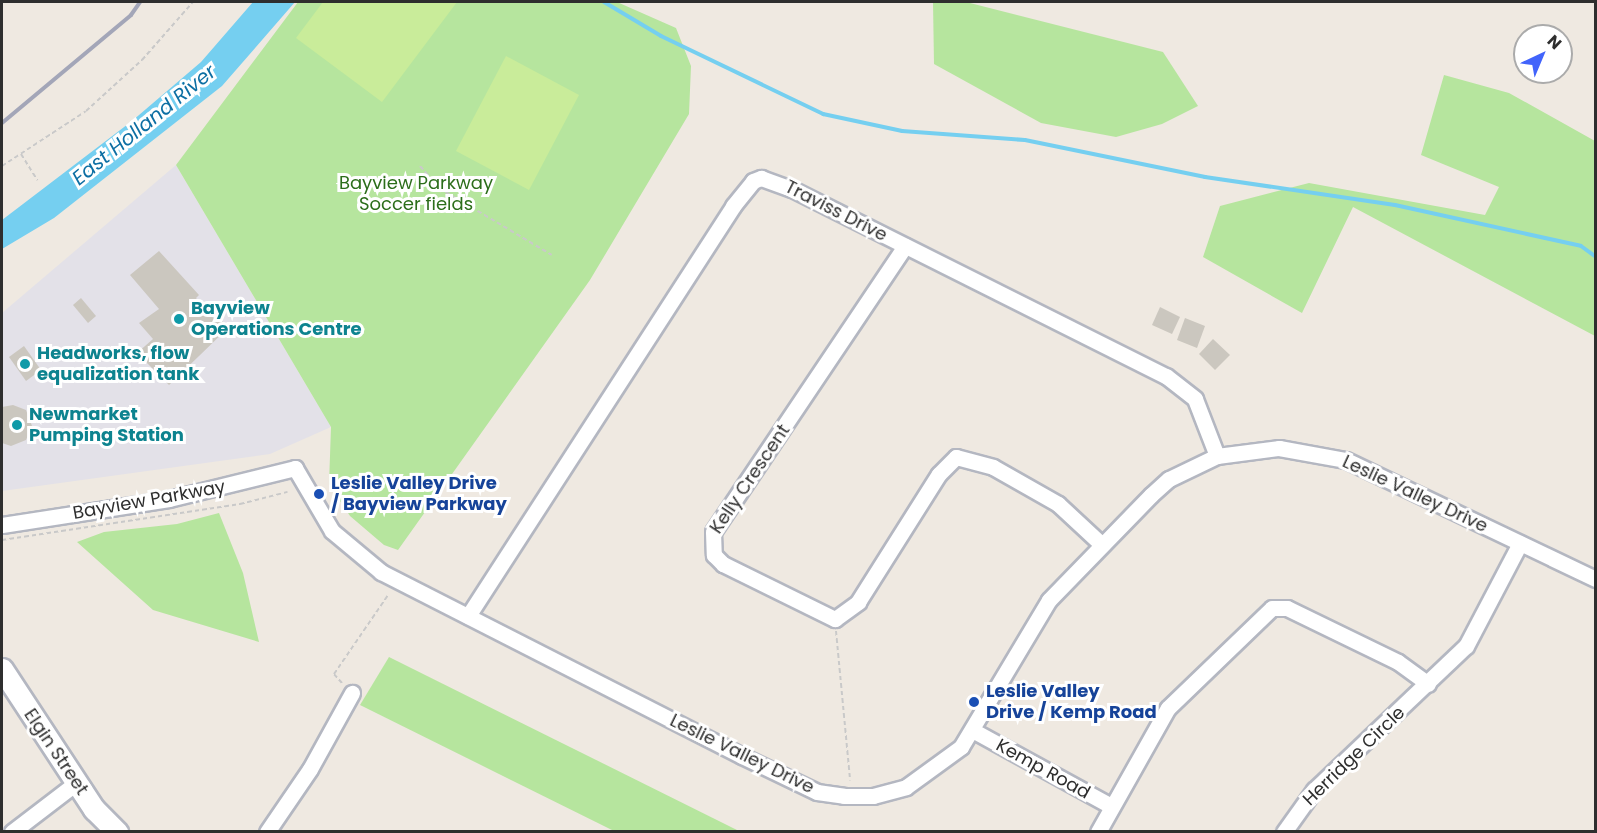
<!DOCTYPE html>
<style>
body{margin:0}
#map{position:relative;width:1597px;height:833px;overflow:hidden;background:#efe9e1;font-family:Poppins,sans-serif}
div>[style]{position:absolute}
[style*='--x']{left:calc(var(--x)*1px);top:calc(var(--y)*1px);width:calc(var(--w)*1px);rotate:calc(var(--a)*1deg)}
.industrial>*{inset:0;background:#e3e1e8}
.green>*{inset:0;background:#b6e59e}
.pitch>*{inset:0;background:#c9ec9a}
.water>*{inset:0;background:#75cff0}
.stream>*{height:4px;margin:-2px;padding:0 2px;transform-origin:2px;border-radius:2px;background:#75cff0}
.building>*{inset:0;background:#cbc7bf}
.path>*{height:2px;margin-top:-1px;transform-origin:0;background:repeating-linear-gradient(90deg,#c9c9c9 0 4.5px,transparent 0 7.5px)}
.roads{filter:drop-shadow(2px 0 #b4b7c1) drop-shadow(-2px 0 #b4b7c1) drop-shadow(0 2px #b4b7c1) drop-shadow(0 -2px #b4b7c1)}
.street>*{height:15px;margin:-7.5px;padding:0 7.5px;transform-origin:7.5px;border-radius:7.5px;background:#fff}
.secondary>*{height:21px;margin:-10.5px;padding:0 10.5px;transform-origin:10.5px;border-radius:10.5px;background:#fff}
.rail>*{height:4px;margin:-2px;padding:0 2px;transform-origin:2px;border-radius:2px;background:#a3a6b8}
.dots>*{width:16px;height:16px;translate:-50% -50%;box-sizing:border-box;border:3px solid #fff;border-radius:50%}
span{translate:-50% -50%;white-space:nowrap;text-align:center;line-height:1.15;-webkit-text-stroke:6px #fff;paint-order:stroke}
.park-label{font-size:18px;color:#2c6e1b}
.street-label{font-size:18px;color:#2e2e2e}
.culture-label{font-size:18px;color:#0d838f;font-weight:700}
.left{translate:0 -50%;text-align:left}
.transit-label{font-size:18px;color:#164399;font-weight:700}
.water-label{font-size:20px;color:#0d6fa3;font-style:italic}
.frame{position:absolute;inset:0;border:3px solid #2e2e2e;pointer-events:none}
.north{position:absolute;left:1513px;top:24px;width:60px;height:60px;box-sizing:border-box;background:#fff;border:2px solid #ababab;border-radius:50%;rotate:44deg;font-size:16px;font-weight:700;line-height:24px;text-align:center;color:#2e2e2e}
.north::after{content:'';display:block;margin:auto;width:21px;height:27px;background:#4264fb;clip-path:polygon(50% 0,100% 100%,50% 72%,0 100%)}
</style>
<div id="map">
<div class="industrial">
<i style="clip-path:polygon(176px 165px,331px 427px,270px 454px,2px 491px,2px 313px)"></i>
</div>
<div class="green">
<i style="clip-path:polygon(298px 2px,617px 2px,676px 28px,691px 66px,689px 114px,590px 280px,398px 550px,384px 545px,350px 516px,329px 484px,331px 427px,176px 165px)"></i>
<i style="clip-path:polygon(933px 2px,966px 2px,1163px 52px,1198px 106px,1162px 124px,1116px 137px,1041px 123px,934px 64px)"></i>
<i style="clip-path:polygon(1444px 75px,1509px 93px,1595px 141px,1595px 336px,1353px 207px,1302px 313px,1203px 257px,1220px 206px,1309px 183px,1485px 215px,1499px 187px,1421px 155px)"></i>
<i style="clip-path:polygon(219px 513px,243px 573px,259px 642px,153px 610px,77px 542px,104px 532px,177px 524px)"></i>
<i style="clip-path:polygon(389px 657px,739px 831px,614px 831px,360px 705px)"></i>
</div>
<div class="pitch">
<i style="clip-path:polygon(323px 2px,457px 2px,382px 102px,296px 38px)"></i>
<i style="clip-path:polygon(506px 56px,579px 95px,529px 190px,456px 151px)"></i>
</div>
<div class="water">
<i style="clip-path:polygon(253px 2px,295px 2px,222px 86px,54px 218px,2px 249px,2px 220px,132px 121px,201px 62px)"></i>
</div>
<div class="stream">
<i style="--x:604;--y:2;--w:66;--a:30.8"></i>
<i style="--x:661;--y:36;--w:180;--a:25.7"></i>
<i style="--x:823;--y:114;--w:81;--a:12.1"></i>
<i style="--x:902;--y:131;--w:123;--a:4.2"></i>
<i style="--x:1025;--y:140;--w:184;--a:11.6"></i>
<i style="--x:1205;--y:177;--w:192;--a:8.4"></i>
<i style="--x:1395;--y:205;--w:190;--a:12.4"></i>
<i style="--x:1581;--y:246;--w:19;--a:36"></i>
</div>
<div class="building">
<i style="clip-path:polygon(159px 251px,199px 295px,196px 298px,215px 320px,219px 317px,228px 328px,169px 385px,137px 353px,153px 339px,139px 323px,159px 309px,130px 275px)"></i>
<i style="clip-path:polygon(81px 298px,96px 316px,88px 323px,73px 305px)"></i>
<i style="clip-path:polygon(1160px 307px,1180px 317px,1172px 334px,1152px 325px)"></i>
<i style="clip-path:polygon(1185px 318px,1205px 326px,1197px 348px,1177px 340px)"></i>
<i style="clip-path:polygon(1213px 339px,1230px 355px,1215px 370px,1199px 354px)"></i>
<i style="clip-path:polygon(24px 346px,41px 370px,26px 381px,9px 357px)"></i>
<i style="clip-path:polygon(13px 405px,26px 410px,32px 426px,26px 440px,11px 446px,2px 443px,2px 407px)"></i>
</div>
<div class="path">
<i style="--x:21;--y:154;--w:31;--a:58"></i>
<i style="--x:2;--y:166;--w:100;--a:-33.2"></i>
<i style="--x:86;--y:111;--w:76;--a:-42.3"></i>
<i style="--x:142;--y:60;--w:77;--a:-48.7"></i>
<i style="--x:420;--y:166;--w:29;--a:49"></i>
<i style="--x:439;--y:188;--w:131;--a:30.7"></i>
<i style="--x:2;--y:540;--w:241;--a:-8.6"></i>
<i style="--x:240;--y:504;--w:49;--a:-14.3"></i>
<i style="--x:836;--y:631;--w:150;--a:84.6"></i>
<i style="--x:342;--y:683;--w:12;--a:-132"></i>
<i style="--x:334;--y:674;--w:96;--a:-55.6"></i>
</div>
<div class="roads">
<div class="street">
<i style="--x:905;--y:246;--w:344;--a:123.9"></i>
<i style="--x:713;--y:532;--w:23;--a:88"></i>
<i style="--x:714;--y:555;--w:13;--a:45"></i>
<i style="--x:723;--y:564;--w:125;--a:26.2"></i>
<i style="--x:835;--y:619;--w:29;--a:-36"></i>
<i style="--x:858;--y:602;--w:151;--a:-57.7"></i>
<i style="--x:939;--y:474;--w:24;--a:-45"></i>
<i style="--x:956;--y:457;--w:38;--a:15"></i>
<i style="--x:993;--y:467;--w:75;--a:29.6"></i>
<i style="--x:1058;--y:504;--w:57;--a:42.9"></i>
<i style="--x:2;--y:525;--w:169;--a:-8.8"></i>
<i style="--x:169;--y:499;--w:130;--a:-13.8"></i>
<i style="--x:295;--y:468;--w:73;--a:59.6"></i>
<i style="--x:332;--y:531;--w:64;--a:39.9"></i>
<i style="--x:381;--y:572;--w:405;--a:27"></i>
<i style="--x:742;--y:756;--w:83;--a:25.6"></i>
<i style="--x:817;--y:792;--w:27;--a:8"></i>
<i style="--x:844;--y:796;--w:29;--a:0"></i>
<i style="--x:873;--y:796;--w:34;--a:-15"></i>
<i style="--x:906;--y:787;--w:68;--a:-36"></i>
<i style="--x:961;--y:747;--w:171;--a:-59.1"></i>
<i style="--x:1049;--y:600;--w:146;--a:-45.8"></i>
<i style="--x:1151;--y:495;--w:24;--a:-42"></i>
<i style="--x:1169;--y:479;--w:53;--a:-25.6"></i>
<i style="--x:1217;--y:456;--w:63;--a:-7.4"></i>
<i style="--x:1279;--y:448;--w:68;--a:10.2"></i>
<i style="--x:1346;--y:460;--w:277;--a:25.5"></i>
<i style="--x:468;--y:616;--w:488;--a:-57.1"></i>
<i style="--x:733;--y:206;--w:32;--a:-51"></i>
<i style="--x:753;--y:181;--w:9;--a:-21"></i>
<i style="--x:761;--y:178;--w:33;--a:20"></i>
<i style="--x:792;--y:189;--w:418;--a:26.6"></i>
<i style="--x:1166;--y:376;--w:37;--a:38"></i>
<i style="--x:1195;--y:399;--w:61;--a:68.9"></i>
<i style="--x:974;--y:731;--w:156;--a:28.7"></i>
<i style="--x:12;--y:832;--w:81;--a:-37.4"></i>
<i style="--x:267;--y:832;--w:76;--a:-55.7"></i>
<i style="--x:310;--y:769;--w:87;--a:-61.1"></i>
<i style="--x:1098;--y:832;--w:142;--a:-60.6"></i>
<i style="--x:1168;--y:708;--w:144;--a:-43.9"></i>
<i style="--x:1272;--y:608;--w:15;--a:0"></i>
<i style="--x:1287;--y:608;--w:123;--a:25.9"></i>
<i style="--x:1398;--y:662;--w:37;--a:36"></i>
<i style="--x:1284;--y:832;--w:52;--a:-54.5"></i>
<i style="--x:1314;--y:790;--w:209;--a:-43.5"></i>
<i style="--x:1466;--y:646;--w:116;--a:-62.3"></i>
</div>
<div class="secondary">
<i style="--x:2;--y:669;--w:168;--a:56.7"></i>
<i style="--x:94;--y:809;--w:33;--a:45"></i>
</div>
</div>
<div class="rail">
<i style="--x:2;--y:123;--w:168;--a:-39.9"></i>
<i style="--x:131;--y:15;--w:16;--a:-55"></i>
</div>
<div class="dots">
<i style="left:179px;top:319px;background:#0f9aa8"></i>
<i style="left:25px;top:364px;background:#0f9aa8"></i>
<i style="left:17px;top:425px;background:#0f9aa8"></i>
<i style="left:319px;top:494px;background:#1a4fb4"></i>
<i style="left:974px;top:702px;background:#1a4fb4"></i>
</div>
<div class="park-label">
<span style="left:416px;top:194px">Bayview Parkway<br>Soccer fields</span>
</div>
<div class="street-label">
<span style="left:836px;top:211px;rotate:27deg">Traviss Drive</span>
<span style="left:750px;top:479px;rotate:-56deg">Kelly Crescent</span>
<span style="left:1415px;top:494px;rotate:25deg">Leslie Valley Drive</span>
<span style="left:149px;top:500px;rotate:-10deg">Bayview Parkway</span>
<span style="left:56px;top:752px;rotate:56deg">Elgin Street</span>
<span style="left:742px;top:754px;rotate:26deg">Leslie Valley Drive</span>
<span style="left:1354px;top:756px;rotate:-44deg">Herridge Circle</span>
<span style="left:1043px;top:769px;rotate:29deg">Kemp Road</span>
</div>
<div class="culture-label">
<span class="left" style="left:191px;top:319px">Bayview<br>Operations Centre</span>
<span class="left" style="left:37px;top:364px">Headworks, flow<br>equalization tank</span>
<span class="left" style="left:29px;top:425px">Newmarket<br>Pumping Station</span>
</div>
<div class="transit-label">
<span class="left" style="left:331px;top:494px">Leslie Valley Drive<br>/ Bayview Parkway</span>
<span class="left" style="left:986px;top:702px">Leslie Valley<br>Drive / Kemp Road</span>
</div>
<div class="water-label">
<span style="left:144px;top:125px;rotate:-39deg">East Holland River</span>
</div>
<div class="frame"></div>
<div class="north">N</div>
</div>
